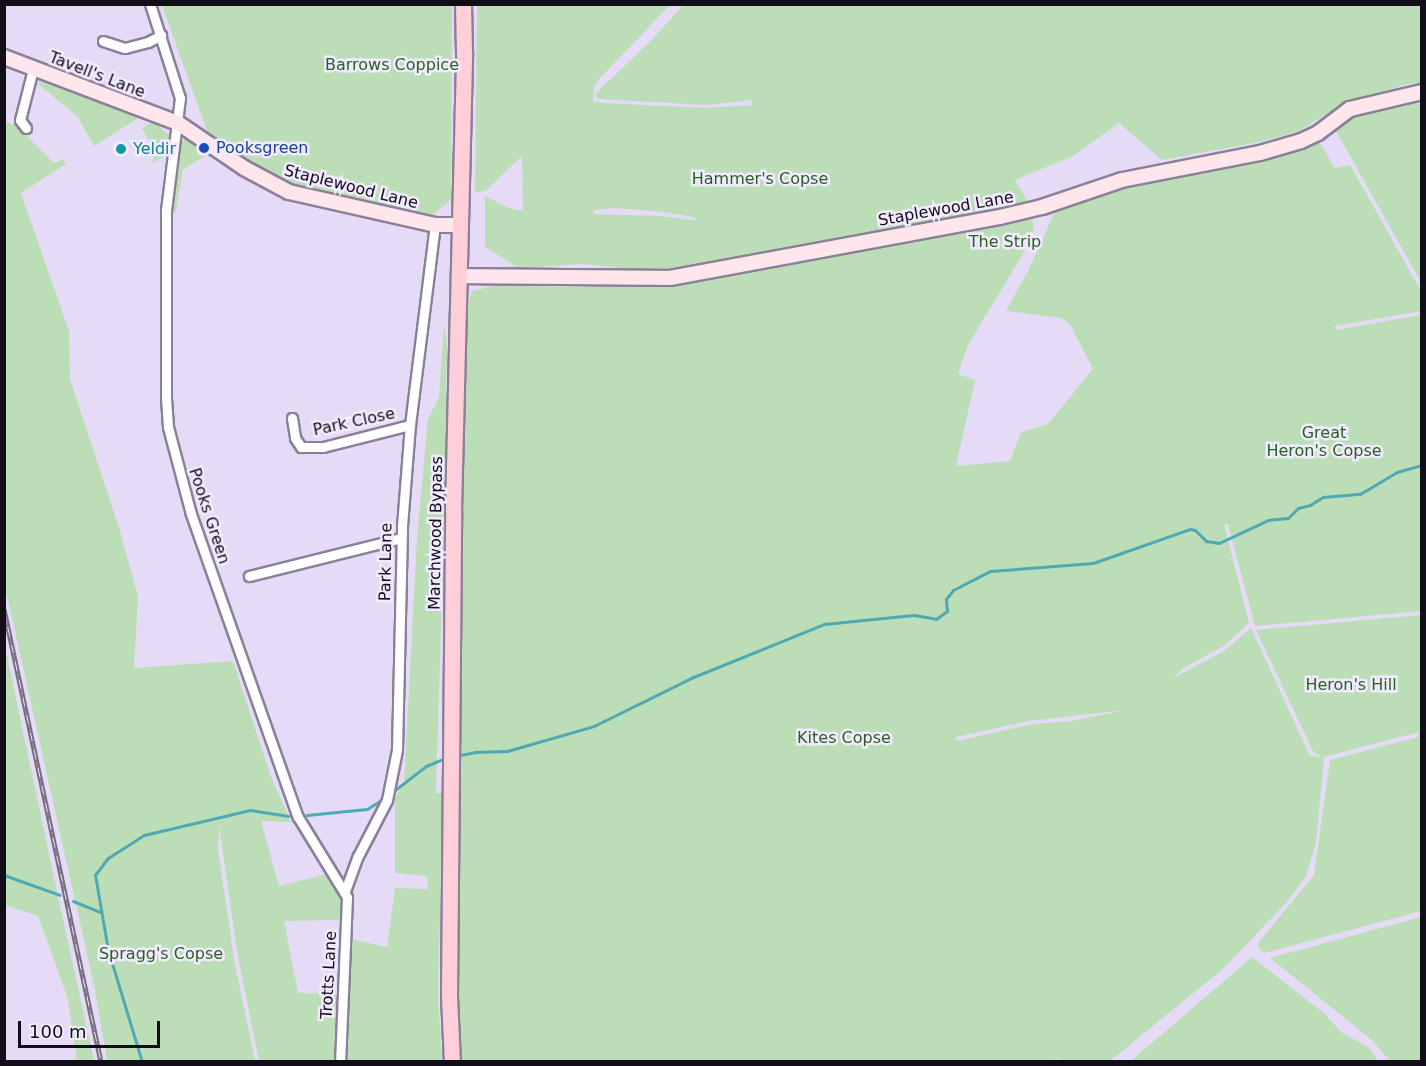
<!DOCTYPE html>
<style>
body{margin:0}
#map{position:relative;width:1426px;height:1066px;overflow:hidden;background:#e6dbf6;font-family:"DejaVu Sans",sans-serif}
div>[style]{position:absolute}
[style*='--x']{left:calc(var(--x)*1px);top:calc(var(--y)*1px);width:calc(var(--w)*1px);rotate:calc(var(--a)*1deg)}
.green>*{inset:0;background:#bcdeb7}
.stream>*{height:3px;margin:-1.5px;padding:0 1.5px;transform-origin:1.5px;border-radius:1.5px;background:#4ea9b5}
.roads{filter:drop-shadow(2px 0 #8a8199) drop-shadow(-2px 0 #8a8199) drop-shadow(0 2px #8a8199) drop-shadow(0 -2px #8a8199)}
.street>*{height:9px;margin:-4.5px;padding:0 4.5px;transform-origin:4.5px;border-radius:4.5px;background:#fff}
.secondary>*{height:14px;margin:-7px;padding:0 7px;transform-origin:7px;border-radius:7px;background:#fee6ec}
.primary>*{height:15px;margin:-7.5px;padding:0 7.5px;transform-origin:7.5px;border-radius:7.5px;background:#feced9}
.rail>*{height:5px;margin-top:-2.5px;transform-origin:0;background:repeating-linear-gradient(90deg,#f2eaff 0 9px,#756e7f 0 18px);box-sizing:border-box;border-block:2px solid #756e7f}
.dots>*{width:16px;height:16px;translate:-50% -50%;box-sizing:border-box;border:3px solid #f2eaff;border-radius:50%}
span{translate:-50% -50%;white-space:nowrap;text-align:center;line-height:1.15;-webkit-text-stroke:5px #f2eaff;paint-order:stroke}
.park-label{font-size:16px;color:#26621e}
.street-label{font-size:16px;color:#120e17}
.transit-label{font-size:16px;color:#164399}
.left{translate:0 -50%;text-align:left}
.culture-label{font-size:16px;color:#0d838f}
.frame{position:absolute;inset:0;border:6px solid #120e17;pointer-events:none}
.scale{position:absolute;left:18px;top:1021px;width:142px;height:27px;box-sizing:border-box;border:3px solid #120e17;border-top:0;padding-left:8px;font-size:18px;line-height:21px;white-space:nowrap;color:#120e17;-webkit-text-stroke:4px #f2eaff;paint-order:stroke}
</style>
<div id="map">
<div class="green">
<i style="clip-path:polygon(162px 5px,452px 5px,451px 200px,432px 215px,352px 205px,276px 178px,210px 140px)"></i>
<i style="clip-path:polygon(evenodd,477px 5px,670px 5px,599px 79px,594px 88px,593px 101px,604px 103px,704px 108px,752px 105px,751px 100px,707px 105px,597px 99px,596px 93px,653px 39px,683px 5px,1421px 5px,1421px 83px,1407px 84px,1356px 100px,1329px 112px,1299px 131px,1259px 142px,1162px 160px,1119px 123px,1073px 156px,1015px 180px,1030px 205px,916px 223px,669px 273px,583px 264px,519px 268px,485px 247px,485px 196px,509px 208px,523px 211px,522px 156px,485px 191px,475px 192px,477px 5px,615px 208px,664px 212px,693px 217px,698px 221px,660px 216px,593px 214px,594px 210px,615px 208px)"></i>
<i style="clip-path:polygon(42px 80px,50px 81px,140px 115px,137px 119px,94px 146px,77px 116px,38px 84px)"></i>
<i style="clip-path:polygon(1421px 103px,1421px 282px,1336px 131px,1339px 125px,1357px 114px,1396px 105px)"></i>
<i style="clip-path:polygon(153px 121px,170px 136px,165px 156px,153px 163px,152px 146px,142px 129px)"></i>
<i style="clip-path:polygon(4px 122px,16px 125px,54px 163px,63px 159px,66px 164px,21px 193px,69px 331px,70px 379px,120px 531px,138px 597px,134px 668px,233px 661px,271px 777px,291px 822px,261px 821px,279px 886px,327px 874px,342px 899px,342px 920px,284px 921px,298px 993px,337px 994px,335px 1061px,259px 1061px,237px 952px,219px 825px,218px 849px,234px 959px,255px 1061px,107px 1061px,95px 990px,5px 587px)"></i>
<i style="clip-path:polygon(188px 137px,209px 154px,183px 169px,176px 210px,174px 215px,170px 216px,176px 152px,180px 142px)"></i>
<i style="clip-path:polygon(evenodd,1319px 142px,1335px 168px,1350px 165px,1421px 291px,1421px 311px,1335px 326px,1336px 330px,1421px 315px,1421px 611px,1255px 626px,1228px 524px,1224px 524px,1249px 623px,1224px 646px,1185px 667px,1173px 678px,1224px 651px,1251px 628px,1310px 756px,1322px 757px,1314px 753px,1256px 630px,1421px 615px,1421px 911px,1264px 953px,1258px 947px,1259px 942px,1314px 875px,1330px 760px,1418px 737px,1419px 732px,1324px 757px,1316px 842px,1306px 877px,1284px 905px,1224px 968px,1110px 1061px,1059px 1061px,1057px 1058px,1050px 1062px,461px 1062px,457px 935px,458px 673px,465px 316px,472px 291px,494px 286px,647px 287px,814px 261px,974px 225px,1032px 217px,1034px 229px,1027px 247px,968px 345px,958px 374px,975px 380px,956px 466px,1010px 461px,1021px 432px,1048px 424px,1093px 369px,1070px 324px,1061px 318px,1006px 311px,1029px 269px,1054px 213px,1059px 209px,1144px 180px,1303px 151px,1319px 142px,1125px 710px,1072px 721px,1033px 724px,957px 741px,956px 737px,1029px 721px,1125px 710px)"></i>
<i style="clip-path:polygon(444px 325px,447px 341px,445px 498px,436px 793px,443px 793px,438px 994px,442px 1061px,347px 1062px,351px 939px,387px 947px,395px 888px,428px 889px,427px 876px,395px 873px,395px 798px,404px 783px,417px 538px,428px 419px,439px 397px)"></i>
<i style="clip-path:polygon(4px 642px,55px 882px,94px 1061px,77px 1061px,68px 999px,38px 916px,5px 905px)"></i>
<i style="clip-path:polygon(1421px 917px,1421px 1061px,1390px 1061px,1372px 1040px,1270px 958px)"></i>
<i style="clip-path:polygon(1252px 957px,1325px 1014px,1341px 1032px,1368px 1047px,1379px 1061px,1131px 1061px)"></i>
</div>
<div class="stream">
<i style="--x:455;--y:756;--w:20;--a:-11"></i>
<i style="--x:475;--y:752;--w:32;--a:-2"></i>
<i style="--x:507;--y:751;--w:91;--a:-16"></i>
<i style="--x:594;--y:726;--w:108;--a:-26.3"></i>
<i style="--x:691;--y:678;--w:144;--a:-22.1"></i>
<i style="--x:824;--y:624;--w:90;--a:-5.7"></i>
<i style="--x:914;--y:615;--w:22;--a:10"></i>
<i style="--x:936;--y:619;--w:14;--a:-36"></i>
<i style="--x:947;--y:611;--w:12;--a:-95"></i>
<i style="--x:946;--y:599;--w:11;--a:-52"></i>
<i style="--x:953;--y:590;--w:42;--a:-27.2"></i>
<i style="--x:990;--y:571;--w:103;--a:-4.4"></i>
<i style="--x:1093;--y:563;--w:103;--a:-19.3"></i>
<i style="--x:1190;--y:529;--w:5;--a:11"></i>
<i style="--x:1195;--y:530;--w:16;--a:45"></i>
<i style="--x:1206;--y:541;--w:13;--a:9"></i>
<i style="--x:1219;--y:543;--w:54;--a:-25.1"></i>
<i style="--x:1268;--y:520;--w:20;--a:-6"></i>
<i style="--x:1288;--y:518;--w:14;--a:-45"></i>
<i style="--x:1298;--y:508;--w:12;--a:-14"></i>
<i style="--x:1310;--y:505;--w:15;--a:-32"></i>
<i style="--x:1323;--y:497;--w:37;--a:-5"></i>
<i style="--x:1360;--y:494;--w:43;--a:-30.7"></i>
<i style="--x:1397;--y:472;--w:26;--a:-16"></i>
<i style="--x:391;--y:793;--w:44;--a:-37.6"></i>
<i style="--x:426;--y:766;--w:21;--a:-23"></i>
<i style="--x:307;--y:815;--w:60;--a:-5.7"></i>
<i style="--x:367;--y:809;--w:22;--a:-32"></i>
<i style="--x:4;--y:875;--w:59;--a:19.7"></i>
<i style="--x:73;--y:901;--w:29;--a:22"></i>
<i style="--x:142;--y:1062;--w:117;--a:-106.9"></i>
<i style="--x:108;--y:950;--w:76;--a:-99.8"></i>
<i style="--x:95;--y:875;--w:21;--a:-53"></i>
<i style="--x:108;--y:858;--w:43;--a:-32.6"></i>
<i style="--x:144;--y:835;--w:109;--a:-13.3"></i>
<i style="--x:250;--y:810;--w:39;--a:9"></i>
</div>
<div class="roads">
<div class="street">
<i style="--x:150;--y:4;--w:99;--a:72.3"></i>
<i style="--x:180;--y:98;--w:113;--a:97.1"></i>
<i style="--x:166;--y:210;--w:188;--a:90"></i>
<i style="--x:166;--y:398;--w:29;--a:86"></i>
<i style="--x:168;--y:427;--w:90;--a:75.2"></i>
<i style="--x:191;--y:514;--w:321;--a:70.6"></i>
<i style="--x:298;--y:817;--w:94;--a:58.5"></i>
<i style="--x:347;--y:897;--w:165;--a:92.4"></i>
<i style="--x:103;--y:41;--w:23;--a:18"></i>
<i style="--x:125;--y:48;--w:24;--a:-15"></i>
<i style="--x:148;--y:42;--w:15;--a:-28"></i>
<i style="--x:26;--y:128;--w:10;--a:-127"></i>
<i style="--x:20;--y:120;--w:53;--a:-75.7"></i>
<i style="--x:292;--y:418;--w:20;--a:81"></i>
<i style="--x:295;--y:438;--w:11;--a:56"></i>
<i style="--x:301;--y:447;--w:22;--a:0"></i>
<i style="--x:323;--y:447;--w:90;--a:-14.2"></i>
<i style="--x:249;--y:576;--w:157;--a:-14"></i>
<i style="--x:345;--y:891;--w:37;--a:-70"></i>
<i style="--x:358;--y:856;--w:63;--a:-62.6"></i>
<i style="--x:387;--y:800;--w:51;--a:-78.7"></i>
<i style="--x:397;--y:750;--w:224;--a:-88.7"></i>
<i style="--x:402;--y:526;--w:101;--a:-85.5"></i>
<i style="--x:410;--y:425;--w:202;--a:-82.9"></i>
</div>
<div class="secondary">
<i style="--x:4;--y:57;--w:186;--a:20.8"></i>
<i style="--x:178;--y:123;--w:80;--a:34.3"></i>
<i style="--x:244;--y:168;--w:51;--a:28.1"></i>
<i style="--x:289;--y:192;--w:150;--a:12.7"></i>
<i style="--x:435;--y:225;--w:26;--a:0"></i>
<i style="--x:459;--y:276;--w:211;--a:0.5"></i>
<i style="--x:670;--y:278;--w:336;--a:-10.5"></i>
<i style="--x:1000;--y:217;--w:43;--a:-13.4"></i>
<i style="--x:1042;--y:207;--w:84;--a:-18.6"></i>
<i style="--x:1122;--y:180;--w:141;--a:-11.1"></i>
<i style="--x:1260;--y:153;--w:43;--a:-16.3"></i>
<i style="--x:1301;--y:141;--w:19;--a:-25"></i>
<i style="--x:1318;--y:133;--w:40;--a:-37"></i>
<i style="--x:1350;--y:109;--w:74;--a:-13.3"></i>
</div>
<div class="primary">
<i style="--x:452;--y:1062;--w:67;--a:-92.6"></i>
<i style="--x:449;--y:995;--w:485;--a:-89.5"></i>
<i style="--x:453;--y:510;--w:458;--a:-88.6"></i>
<i style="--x:464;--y:52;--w:48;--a:-91.2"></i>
</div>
</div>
<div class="rail">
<i style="--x:4;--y:609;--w:463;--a:77.9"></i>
</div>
<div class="dots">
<i style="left:204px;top:148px;background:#1a4fb4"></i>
<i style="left:121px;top:149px;background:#0f9aa8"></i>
</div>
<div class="park-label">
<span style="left:392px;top:65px">Barrows Coppice</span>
<span style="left:760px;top:179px">Hammer's Copse</span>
<span style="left:1005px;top:242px">The Strip</span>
<span style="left:1324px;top:442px">Great<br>Heron's Copse</span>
<span style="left:1351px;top:685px">Heron's Hill</span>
<span style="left:844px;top:738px">Kites Copse</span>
<span style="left:161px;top:954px">Spragg's Copse</span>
</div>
<div class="street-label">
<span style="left:97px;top:75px;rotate:21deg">Tavell's Lane</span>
<span style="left:351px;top:187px;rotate:14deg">Staplewood Lane</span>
<span style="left:946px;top:209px;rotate:-10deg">Staplewood Lane</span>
<span style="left:354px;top:422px;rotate:-12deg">Park Close</span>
<span style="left:209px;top:516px;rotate:72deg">Pooks Green</span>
<span style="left:436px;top:533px;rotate:-89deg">Marchwood Bypass</span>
<span style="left:386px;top:562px;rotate:-89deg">Park Lane</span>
<span style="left:329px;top:975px;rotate:-87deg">Trotts Lane</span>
</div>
<div class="transit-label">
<span class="left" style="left:216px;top:148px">Pooksgreen</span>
</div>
<div class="culture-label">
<span class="left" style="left:133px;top:149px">Yeldir</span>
</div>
<div class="frame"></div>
<div class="scale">100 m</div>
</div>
